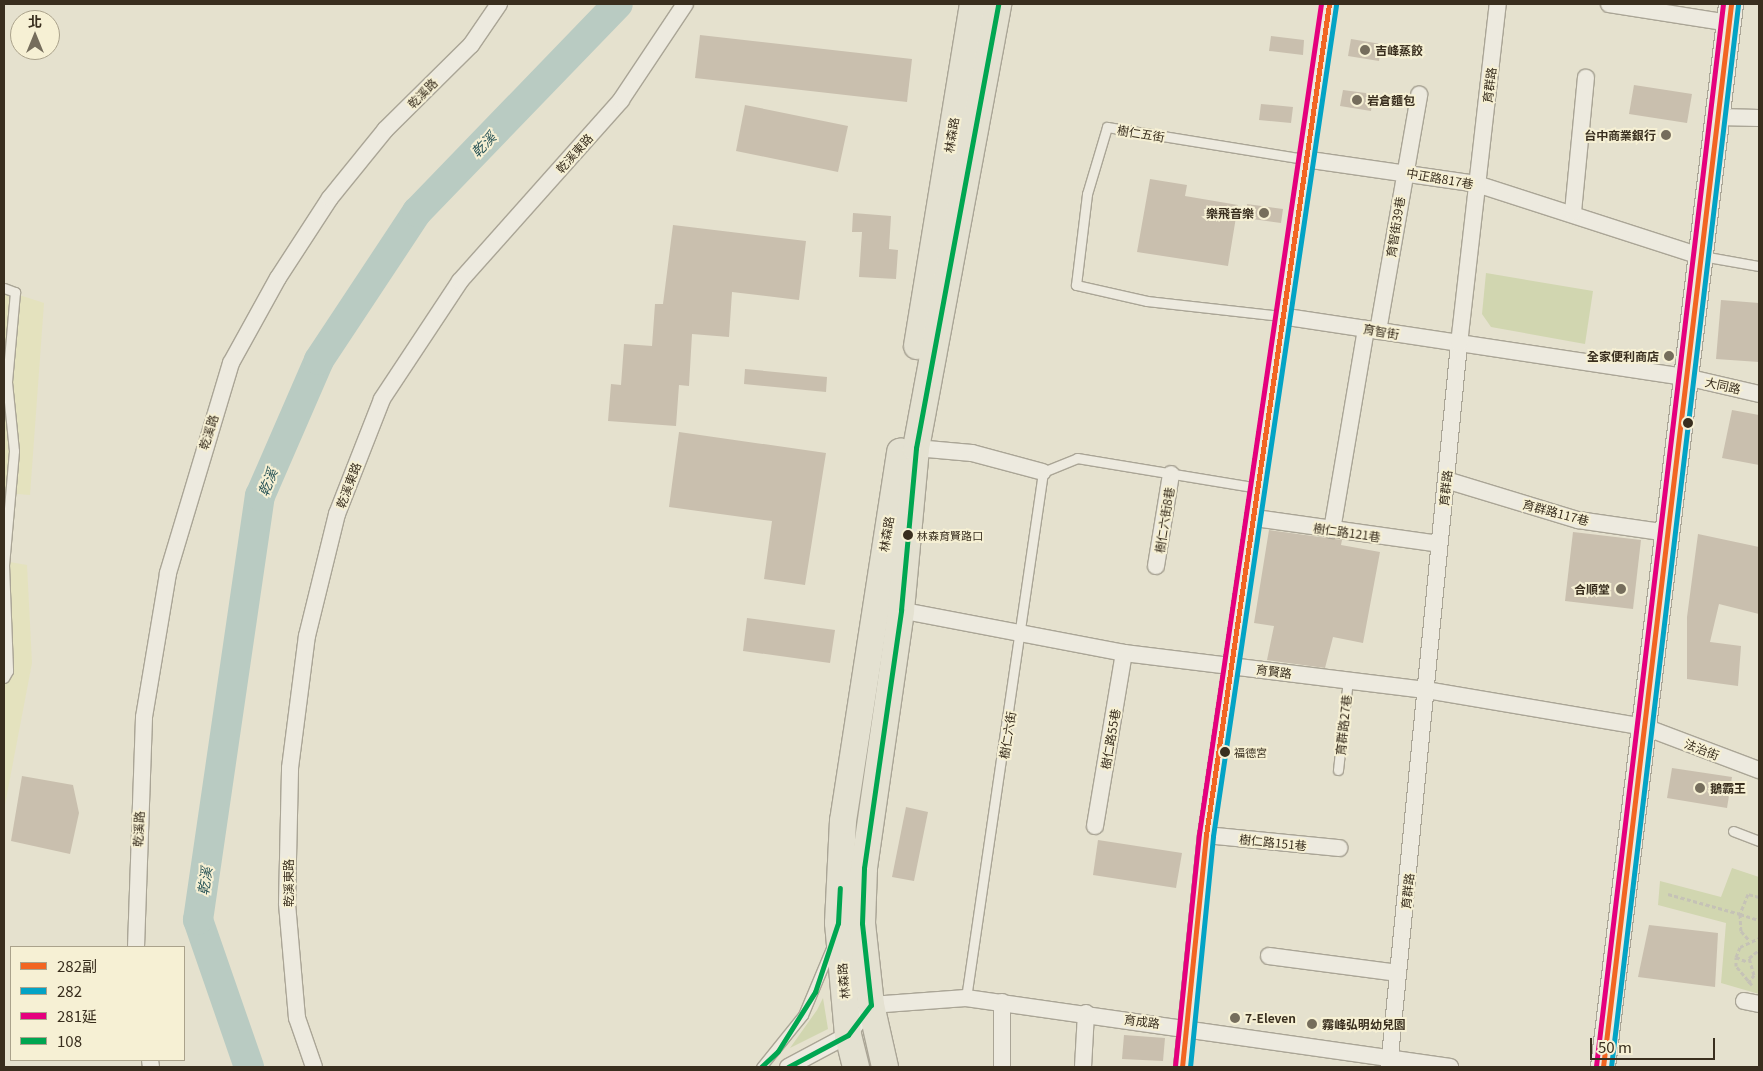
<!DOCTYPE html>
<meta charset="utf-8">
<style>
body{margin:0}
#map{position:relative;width:1763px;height:1071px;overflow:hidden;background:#e5e1ce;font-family:Georgia,"Noto Sans TC",serif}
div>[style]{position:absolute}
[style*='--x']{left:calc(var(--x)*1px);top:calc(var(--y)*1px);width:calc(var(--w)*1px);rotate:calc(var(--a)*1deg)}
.farmland>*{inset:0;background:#e4e2be}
.green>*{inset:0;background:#d1d6b0}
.river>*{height:30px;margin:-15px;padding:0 15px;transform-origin:15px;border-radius:15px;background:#b9cbc2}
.building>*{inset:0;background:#c9bfae}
.path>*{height:3px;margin-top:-1.5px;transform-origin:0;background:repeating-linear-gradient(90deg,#c5c2b6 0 4px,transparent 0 6.5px)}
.roads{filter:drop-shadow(1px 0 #aaa596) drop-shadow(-1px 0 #aaa596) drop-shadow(0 1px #aaa596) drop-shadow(0 -1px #aaa596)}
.lane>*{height:9px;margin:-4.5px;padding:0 4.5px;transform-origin:4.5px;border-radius:4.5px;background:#edeadf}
.street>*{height:16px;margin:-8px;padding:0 8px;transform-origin:8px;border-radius:8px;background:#edeadf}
.secondary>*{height:24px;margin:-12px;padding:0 12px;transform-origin:12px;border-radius:12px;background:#edeadf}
.primary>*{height:26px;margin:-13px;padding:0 13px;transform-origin:13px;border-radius:13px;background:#e4e1d1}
.bus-1>*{height:5px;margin:-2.5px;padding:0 2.5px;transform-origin:2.5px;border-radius:2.5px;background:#f26522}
.bus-2>*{height:5px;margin:-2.5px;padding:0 2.5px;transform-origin:2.5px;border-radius:2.5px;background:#03a3c5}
.bus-3>*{height:5px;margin:-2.5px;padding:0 2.5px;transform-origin:2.5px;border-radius:2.5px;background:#e5007d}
.bus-4>*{height:5px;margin:-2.5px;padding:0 2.5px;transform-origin:2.5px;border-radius:2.5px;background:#00a651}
.dots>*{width:14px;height:14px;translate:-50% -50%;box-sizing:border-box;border:2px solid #f6f0d4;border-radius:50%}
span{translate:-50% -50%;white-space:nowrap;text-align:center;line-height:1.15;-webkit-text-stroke:4px #f6f0d4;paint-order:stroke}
.bus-label{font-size:11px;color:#392e1e}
.left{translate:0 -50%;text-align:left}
.poi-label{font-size:12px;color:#392e1e;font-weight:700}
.right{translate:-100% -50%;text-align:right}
.street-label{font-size:12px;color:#392e1e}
.water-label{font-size:14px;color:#2d5759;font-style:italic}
.frame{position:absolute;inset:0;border:5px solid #392e1e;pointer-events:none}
.legend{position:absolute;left:10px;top:946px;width:175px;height:115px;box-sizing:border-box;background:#f6f0d4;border:1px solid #aaa28b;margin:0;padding:6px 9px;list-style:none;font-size:15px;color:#392e1e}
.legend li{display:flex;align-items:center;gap:10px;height:25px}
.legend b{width:25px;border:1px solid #aaa28b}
.north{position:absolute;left:10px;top:10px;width:50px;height:50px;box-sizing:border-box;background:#f6f0d4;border:1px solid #aaa28b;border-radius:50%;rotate:0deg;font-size:14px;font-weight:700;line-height:20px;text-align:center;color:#392e1e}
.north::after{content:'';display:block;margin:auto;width:18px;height:22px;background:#756d5c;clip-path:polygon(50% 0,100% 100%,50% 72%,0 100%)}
.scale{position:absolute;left:1590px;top:1038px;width:125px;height:22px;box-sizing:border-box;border:2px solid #392e1e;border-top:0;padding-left:6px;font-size:15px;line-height:18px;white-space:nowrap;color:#392e1e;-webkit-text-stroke:4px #f6f0d4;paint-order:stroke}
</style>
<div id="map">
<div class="farmland">
<i style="clip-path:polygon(4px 290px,44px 303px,30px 495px,4px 493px)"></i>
<i style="clip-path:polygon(4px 561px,27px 565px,32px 663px,4px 810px)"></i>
</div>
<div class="green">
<i style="clip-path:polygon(1486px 273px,1593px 291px,1585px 344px,1491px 327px,1482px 314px)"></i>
<i style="clip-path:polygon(1732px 868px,1759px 877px,1759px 994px,1721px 983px,1726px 923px,1658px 905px,1660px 881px,1721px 897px)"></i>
<i style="clip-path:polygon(823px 998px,828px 1029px,790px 1048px,817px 1010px)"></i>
</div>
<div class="river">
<i style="--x:249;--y:1067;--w:156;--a:-109.1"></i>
<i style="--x:198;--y:920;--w:429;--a:-81.7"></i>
<i style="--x:260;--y:496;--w:148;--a:-66.5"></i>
<i style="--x:319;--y:360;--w:178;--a:-56.5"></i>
<i style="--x:417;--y:212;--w:289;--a:-46"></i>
</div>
<div class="building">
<i style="clip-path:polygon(700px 35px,912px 59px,907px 102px,695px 78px)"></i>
<i style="clip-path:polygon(1271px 36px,1304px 40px,1303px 55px,1269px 51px)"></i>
<i style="clip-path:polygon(1351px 39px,1381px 44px,1379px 61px,1348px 56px)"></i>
<i style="clip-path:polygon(1634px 85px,1692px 94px,1687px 123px,1629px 114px)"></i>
<i style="clip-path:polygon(1343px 90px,1373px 94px,1371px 111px,1340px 106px)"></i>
<i style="clip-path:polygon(1261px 104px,1293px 107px,1291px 123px,1259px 120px)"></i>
<i style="clip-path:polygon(745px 105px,848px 126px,838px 172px,736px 151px)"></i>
<i style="clip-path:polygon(1150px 179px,1187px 185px,1185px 196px,1238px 205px,1228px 266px,1137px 252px)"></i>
<i style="clip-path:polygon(1247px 204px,1283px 209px,1281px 223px,1245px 218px)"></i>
<i style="clip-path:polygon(853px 213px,891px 216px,889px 249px,898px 250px,896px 279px,859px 277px,862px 232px,852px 232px)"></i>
<i style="clip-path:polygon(673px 225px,806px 241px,799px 300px,732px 292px,729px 337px,692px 334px,689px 386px,679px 385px,676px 426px,608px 421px,611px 384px,621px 385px,624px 344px,652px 346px,655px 304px,663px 304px)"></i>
<i style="clip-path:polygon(1721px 300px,1759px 303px,1759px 362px,1716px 359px)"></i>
<i style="clip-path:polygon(745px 369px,827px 377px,826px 392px,744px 384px)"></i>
<i style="clip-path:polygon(1732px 410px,1759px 415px,1759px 465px,1722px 458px)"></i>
<i style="clip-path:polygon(679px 432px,826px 453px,805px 585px,764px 579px,772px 521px,669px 507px)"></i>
<i style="clip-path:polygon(1269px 530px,1342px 540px,1341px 545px,1380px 552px,1363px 643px,1333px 637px,1325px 668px,1267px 660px,1274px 626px,1254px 623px)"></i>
<i style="clip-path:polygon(1573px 532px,1641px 540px,1633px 609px,1565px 601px)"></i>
<i style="clip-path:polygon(1698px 534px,1759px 547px,1759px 614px,1719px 604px,1710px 642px,1741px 646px,1738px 686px,1687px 679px,1687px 617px)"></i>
<i style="clip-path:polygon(747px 618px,835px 630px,830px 663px,743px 651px)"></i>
<i style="clip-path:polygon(1672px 768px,1732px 777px,1727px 808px,1667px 798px)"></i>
<i style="clip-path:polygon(22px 776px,73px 785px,79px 813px,70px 854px,11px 841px)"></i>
<i style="clip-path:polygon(906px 807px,928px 812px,914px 881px,892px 877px)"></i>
<i style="clip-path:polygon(1098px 840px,1182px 853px,1176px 888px,1093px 875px)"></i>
<i style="clip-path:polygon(1649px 925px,1718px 933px,1715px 987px,1638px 977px)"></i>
<i style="clip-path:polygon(1124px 1035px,1165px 1038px,1163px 1061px,1122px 1059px)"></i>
</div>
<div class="path">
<i style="--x:1668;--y:894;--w:75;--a:15.5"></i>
<i style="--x:1740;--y:914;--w:17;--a:87"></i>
<i style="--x:1741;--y:931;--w:12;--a:48"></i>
<i style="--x:1759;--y:897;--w:11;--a:-165"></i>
<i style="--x:1748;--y:894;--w:22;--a:112"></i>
<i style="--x:1740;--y:914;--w:20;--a:18"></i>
<i style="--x:1736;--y:957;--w:13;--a:23"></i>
<i style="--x:1748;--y:983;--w:10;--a:-53"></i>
<i style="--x:1754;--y:975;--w:18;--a:-106"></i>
<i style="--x:1749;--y:958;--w:13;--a:-39"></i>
<i style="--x:1752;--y:985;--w:25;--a:-130"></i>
<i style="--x:1736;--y:966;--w:9;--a:-90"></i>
<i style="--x:1736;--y:957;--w:11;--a:-68"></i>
<i style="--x:1740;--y:947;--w:21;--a:-25"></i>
</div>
<div class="roads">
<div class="lane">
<i style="--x:1702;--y:256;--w:58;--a:10"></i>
<i style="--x:4;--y:288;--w:12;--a:20"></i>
<i style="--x:15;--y:292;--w:90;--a:95.1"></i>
<i style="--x:7;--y:382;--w:69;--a:84.2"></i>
<i style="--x:14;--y:451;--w:114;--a:95"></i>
<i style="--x:4;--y:565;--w:106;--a:87.8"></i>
<i style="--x:8;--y:671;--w:8;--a:120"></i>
<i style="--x:1281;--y:316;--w:135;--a:-173.6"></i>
<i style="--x:1147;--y:301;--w:73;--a:-167.3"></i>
<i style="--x:1076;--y:285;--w:92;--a:-83.1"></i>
<i style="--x:1087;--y:194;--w:70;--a:-73.4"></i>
<i style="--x:1107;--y:127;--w:200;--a:9.2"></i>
<i style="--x:1338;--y:770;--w:91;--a:-83.7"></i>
<i style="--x:1733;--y:831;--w:28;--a:21"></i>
<i style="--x:966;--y:998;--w:532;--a:-81.67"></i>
<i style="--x:1043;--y:472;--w:37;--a:-22"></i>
<i style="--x:1077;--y:458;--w:184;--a:9.4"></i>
<i style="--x:761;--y:1067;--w:67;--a:-51.1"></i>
<i style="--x:803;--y:1015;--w:73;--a:-67.3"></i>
</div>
<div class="street">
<i style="--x:1609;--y:4;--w:121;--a:9"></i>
<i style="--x:1718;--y:117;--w:41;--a:1.4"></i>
<i style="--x:1304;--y:159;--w:175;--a:8.2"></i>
<i style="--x:1477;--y:184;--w:234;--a:17.9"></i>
<i style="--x:1573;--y:212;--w:135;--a:-84.5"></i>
<i style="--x:1281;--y:316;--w:410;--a:8.6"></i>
<i style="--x:1686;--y:377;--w:75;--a:13.1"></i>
<i style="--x:1378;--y:331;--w:240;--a:-80.1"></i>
<i style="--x:916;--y:448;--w:56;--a:5.1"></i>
<i style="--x:972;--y:453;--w:73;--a:15"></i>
<i style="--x:1446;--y:480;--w:138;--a:16.9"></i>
<i style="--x:1578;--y:520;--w:91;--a:8.2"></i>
<i style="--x:1255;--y:518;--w:186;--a:8"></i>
<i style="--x:1332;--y:530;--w:204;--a:-80.4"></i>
<i style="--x:1156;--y:566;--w:93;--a:-80.7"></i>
<i style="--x:894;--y:609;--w:234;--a:10.8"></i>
<i style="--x:1124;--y:653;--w:304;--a:7"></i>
<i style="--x:1426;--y:690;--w:222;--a:9.6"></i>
<i style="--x:1645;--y:727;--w:122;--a:20.7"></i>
<i style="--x:1095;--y:826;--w:175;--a:-80.5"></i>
<i style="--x:1206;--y:835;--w:134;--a:5.6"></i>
<i style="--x:136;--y:947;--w:230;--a:-88"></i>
<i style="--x:144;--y:717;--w:146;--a:-80.5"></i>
<i style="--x:168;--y:573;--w:219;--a:-73.3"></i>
<i style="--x:231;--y:363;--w:97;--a:-61.1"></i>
<i style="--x:278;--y:278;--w:95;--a:-57"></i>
<i style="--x:330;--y:198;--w:87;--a:-51"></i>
<i style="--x:385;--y:130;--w:121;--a:-44.7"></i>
<i style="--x:471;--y:45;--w:50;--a:-55.7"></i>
<i style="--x:1269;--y:956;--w:130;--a:7.5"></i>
<i style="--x:1744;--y:1001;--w:15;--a:11"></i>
<i style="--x:1002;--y:1002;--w:65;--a:90"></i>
<i style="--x:150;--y:1060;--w:7;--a:82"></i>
<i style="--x:314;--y:1067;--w:52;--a:-109.1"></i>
<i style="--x:297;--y:1018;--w:115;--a:-95"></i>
<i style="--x:287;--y:903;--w:135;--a:-88.7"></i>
<i style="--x:290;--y:768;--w:133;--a:-82.7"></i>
<i style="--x:307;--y:636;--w:126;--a:-76.2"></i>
<i style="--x:337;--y:514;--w:123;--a:-68.6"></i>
<i style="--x:382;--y:399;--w:141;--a:-56.5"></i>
<i style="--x:460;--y:281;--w:242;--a:-48.3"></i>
<i style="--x:621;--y:100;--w:115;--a:-56.3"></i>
<i style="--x:788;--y:1067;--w:68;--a:-28.1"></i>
<i style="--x:848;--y:1035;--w:38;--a:-53"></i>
<i style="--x:871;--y:1005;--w:95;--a:-4.2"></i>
<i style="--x:966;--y:998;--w:489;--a:8.1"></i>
<i style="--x:1083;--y:1067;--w:54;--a:-86.8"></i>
<i style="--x:1182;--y:1067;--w:233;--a:-84.1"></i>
<i style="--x:1206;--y:835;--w:840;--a:-81.58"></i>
<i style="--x:1389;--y:1067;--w:726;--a:-84.47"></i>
<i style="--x:1459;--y:344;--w:342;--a:-83.5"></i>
</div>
<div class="secondary">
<i style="--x:1603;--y:1067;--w:1071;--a:-83.13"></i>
</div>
<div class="primary">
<i style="--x:917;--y:346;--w:347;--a:-80.7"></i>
<i style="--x:856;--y:1067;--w:33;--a:-104"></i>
<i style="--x:848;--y:1035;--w:112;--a:-95.1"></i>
<i style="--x:838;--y:923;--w:102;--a:-87.2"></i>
<i style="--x:843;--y:821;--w:374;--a:-81.2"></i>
<i style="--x:885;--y:1067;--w:64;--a:-102.7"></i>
<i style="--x:871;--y:1005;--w:82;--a:-96.3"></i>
<i style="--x:862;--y:923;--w:55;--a:-87.9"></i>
<i style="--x:864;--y:868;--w:261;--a:-81.8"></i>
<i style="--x:901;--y:610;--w:163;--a:-84.7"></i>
<i style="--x:916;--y:448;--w:452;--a:-79.5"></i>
</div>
</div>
<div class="bus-1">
<i style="--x:1182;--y:1067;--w:233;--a:-84.1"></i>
<i style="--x:1206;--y:835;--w:840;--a:-81.58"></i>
<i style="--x:1603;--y:1067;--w:1071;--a:-83.13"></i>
</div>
<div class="bus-2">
<i style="--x:1190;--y:1067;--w:232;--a:-84.3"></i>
<i style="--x:1213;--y:836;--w:840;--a:-81.58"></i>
<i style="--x:1611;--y:1067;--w:1070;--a:-83.18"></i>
</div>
<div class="bus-3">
<i style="--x:1175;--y:1066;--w:233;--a:-84.1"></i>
<i style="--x:1199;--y:834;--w:839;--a:-81.64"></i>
<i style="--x:1596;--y:1066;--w:1070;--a:-83.18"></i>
</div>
<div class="bus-4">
<i style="--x:761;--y:1067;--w:23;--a:-43"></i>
<i style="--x:778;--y:1051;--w:70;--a:-57.9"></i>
<i style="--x:815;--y:992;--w:73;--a:-71.6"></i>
<i style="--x:838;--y:923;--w:35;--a:-87"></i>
<i style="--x:788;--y:1067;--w:68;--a:-28.1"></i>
<i style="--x:848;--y:1035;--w:38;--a:-53"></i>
<i style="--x:871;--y:1005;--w:82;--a:-96.3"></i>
<i style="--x:862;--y:923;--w:55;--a:-87.9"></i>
<i style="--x:864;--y:868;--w:261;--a:-81.8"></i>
<i style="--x:901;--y:610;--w:163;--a:-84.7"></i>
<i style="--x:916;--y:448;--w:452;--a:-79.5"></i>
</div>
<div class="dots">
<i style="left:1365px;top:50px;background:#756d5c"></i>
<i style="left:1357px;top:100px;background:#756d5c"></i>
<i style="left:1666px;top:135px;background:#756d5c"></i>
<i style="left:1264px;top:213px;background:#756d5c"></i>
<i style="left:1669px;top:356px;background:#756d5c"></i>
<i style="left:1688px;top:423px;background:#392e1e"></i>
<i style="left:908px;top:535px;background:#392e1e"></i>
<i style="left:1621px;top:589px;background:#756d5c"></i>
<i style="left:1225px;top:752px;background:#392e1e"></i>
<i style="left:1700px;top:788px;background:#756d5c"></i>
<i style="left:1235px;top:1018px;background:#756d5c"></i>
<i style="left:1312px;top:1024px;background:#756d5c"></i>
</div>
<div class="bus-label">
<span class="left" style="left:917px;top:535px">林森育賢路口</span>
<span class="left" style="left:1234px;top:752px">福德宮</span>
</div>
<div class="poi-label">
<span class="left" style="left:1375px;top:50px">吉峰蒸餃</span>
<span class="left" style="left:1367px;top:100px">岩倉麵包</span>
<span class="right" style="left:1656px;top:135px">台中商業銀行</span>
<span class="right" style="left:1254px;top:213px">樂飛音樂</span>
<span class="right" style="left:1659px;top:356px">全家便利商店</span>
<span class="right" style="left:1610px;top:589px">合順堂</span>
<span class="left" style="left:1710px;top:788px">鵝霸王</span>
<span class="left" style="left:1245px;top:1018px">7-Eleven</span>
<span class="left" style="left:1322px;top:1024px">霧峰弘明幼兒園</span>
</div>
<div class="street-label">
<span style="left:1489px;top:85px;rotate:-83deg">育群路</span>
<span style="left:422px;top:93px;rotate:-45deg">乾溪路</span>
<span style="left:1141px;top:133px;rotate:9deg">樹仁五街</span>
<span style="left:951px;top:135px;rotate:-81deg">林森路</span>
<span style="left:574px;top:153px;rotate:-48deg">乾溪東路</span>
<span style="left:1440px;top:178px;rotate:10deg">中正路817巷</span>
<span style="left:1395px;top:227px;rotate:-81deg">育智街39巷</span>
<span style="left:1381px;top:331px;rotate:10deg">育智街</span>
<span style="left:1723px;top:385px;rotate:13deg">大同路</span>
<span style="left:208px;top:432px;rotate:-72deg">乾溪路</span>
<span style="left:348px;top:485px;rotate:-69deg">乾溪東路</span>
<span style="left:1445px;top:488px;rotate:-84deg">育群路</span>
<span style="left:1556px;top:512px;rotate:15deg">育群路117巷</span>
<span style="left:1164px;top:520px;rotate:-81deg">樹仁六街8巷</span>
<span style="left:1347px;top:532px;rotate:8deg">樹仁路121巷</span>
<span style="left:886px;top:534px;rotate:-81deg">林森路</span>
<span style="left:1274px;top:671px;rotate:7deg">育賢路</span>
<span style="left:1343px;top:725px;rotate:-84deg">育群路27巷</span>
<span style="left:1007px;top:735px;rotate:-81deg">樹仁六街</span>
<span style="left:1110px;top:739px;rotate:-80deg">樹仁路55巷</span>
<span style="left:1702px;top:749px;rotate:21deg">法治街</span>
<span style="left:138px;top:829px;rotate:-87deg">乾溪路</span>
<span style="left:1273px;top:842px;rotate:6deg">樹仁路151巷</span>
<span style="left:288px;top:883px;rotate:-90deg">乾溪東路</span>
<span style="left:1407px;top:891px;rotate:-84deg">育群路</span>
<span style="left:843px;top:981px;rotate:-95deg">林森路</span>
<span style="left:1142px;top:1021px;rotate:7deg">育成路</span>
</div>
<div class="water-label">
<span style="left:483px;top:144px;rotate:-46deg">乾溪</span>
<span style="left:267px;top:482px;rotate:-68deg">乾溪</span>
<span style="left:204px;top:881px;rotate:-82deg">乾溪</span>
</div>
<div class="frame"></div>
<ul class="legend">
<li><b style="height:6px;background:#f26522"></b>282副</li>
<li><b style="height:6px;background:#03a3c5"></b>282</li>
<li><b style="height:6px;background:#e5007d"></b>281延</li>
<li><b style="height:6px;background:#00a651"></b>108</li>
</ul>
<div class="north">北</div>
<div class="scale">50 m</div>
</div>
